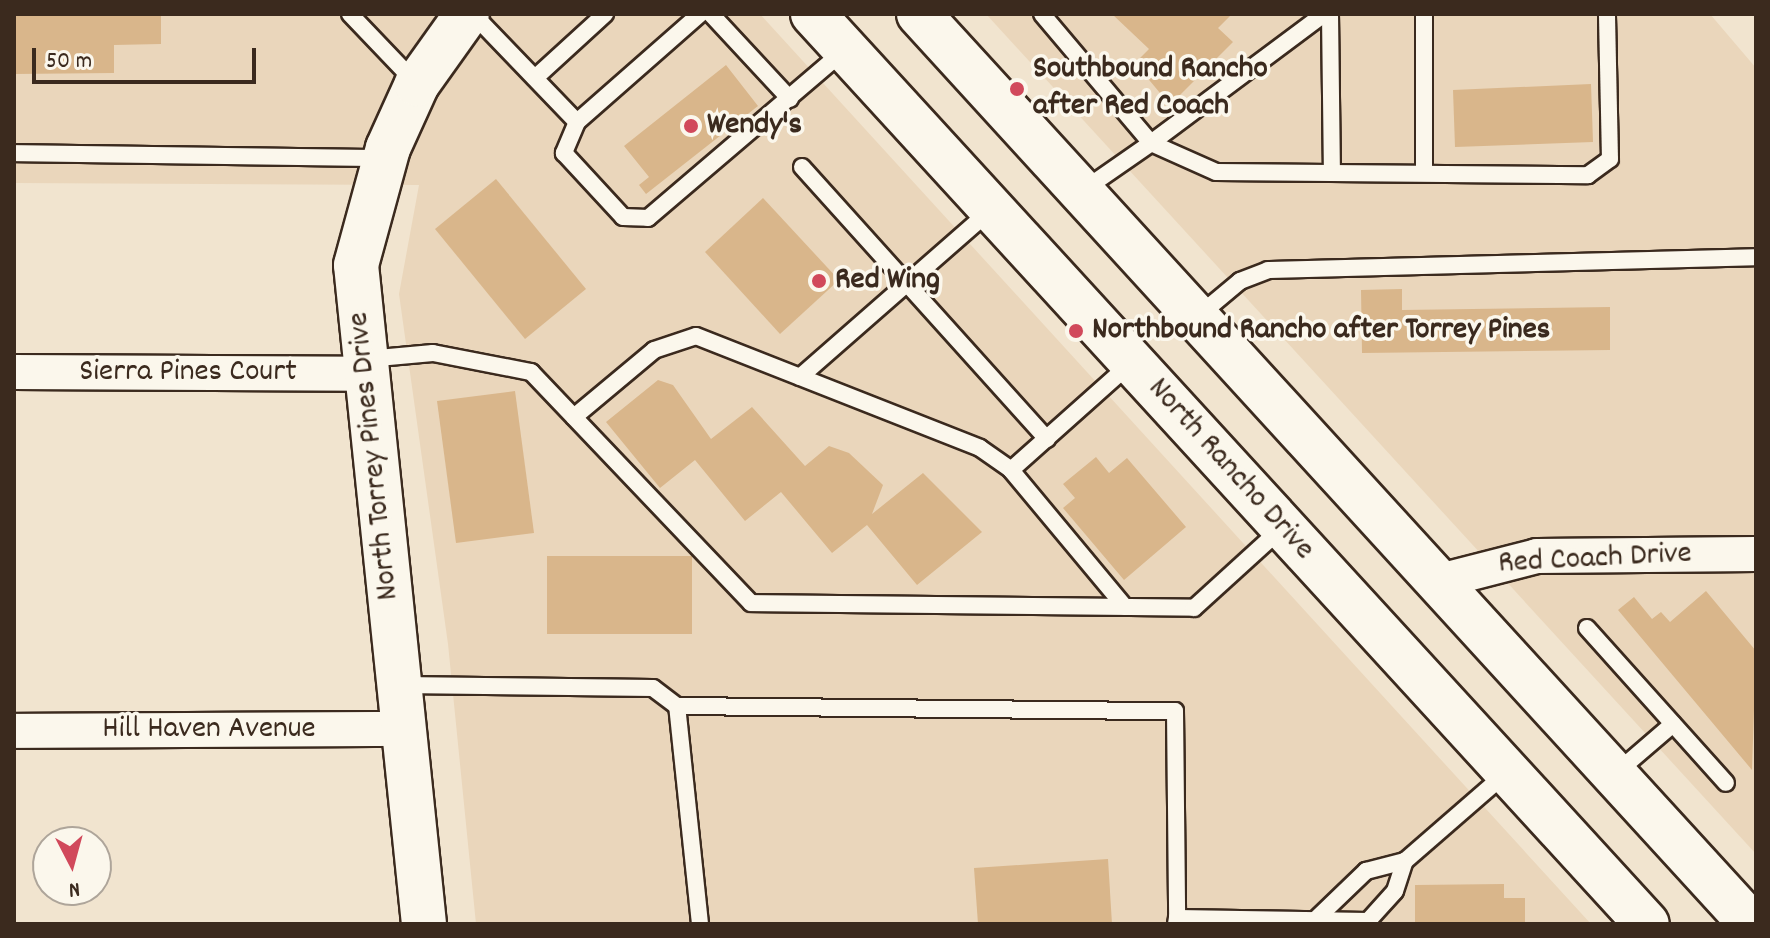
<!DOCTYPE html>
<style>
body{margin:0}
#map{position:relative;width:1770px;height:938px;overflow:hidden;background:#f1e4cf;font-family:Dekko,sans-serif}
div>[style]{position:absolute}
[style*='--x']{left:calc(var(--x)*1px);top:calc(var(--y)*1px);width:calc(var(--w)*1px);rotate:calc(var(--a)*1deg)}
.built>*{inset:0;background:#ead6bb}
.building>*{inset:0;background:#d9b68b}
.roads{filter:drop-shadow(2px 0 #3b2a1e) drop-shadow(-2px 0 #3b2a1e) drop-shadow(0 2px #3b2a1e) drop-shadow(0 -2px #3b2a1e)}
.lane>*{height:16px;margin:-8px;padding:0 8px;transform-origin:8px;border-radius:8px;background:#fbf7ec}
.street>*{height:34px;margin:-17px;padding:0 17px;transform-origin:17px;border-radius:17px;background:#fbf7ec}
.secondary>*{height:44px;margin:-22px;padding:0 22px;transform-origin:22px;border-radius:22px;background:#fbf7ec}
.primary>*{height:44px;margin:-22px;padding:0 22px;transform-origin:22px;border-radius:22px;background:#fbf7ec}
.dots>*{width:22px;height:22px;translate:-50% -50%;box-sizing:border-box;border:4px solid #fbf7ec;border-radius:50%}
span{translate:-50% -50%;white-space:nowrap;text-align:center;line-height:1.15;-webkit-text-stroke:7px #fbf7ec;paint-order:stroke}
.poi-label{font-size:32px;color:#3b2a1e;font-weight:700}
.left{translate:0 -50%;text-align:left}
.street-label{font-size:32px;color:#3b2a1e}
.frame{position:absolute;inset:0;border:16px solid #3b2a1e;pointer-events:none}
.north{position:absolute;left:32px;top:826px;width:80px;height:80px;box-sizing:border-box;background:#fbf7ec;border:2px solid #aea59a;border-radius:50%;rotate:174deg;font-size:22px;font-weight:700;line-height:32px;text-align:center;color:#3b2a1e}
.north::after{content:'';display:block;margin:auto;width:28px;height:36px;background:#d1495b;clip-path:polygon(50% 0,100% 100%,50% 72%,0 100%)}
.scale{position:absolute;left:32px;top:48px;width:224px;height:36px;box-sizing:border-box;border:4px solid #3b2a1e;border-top:0;padding-left:10px;font-size:24px;line-height:28px;white-space:nowrap;color:#3b2a1e;-webkit-text-stroke:6px #fbf7ec;paint-order:stroke}
</style>
<div id="map">
<div class="built">
<i style="clip-path:polygon(14px 14px,760px 14px,1591px 924px,476px 924px,448px 644px,399px 294px,419px 185px,14px 183px)"></i>
<i style="clip-path:polygon(986px 14px,1710px 14px,1756px 68px,1756px 854px)"></i>
</div>
<div class="building">
<i style="clip-path:polygon(14px 14px,161px 14px,161px 44px,114px 45px,114px 73px,14px 74px)"></i>
<i style="clip-path:polygon(1112px 14px,1232px 14px,1218px 28px,1233px 42px,1170px 105px,1135px 63px,1149px 49px)"></i>
<i style="clip-path:polygon(726px 65px,758px 106px,646px 194px,639px 185px,649px 177px,624px 146px)"></i>
<i style="clip-path:polygon(1591px 84px,1593px 142px,1455px 147px,1453px 90px)"></i>
<i style="clip-path:polygon(496px 179px,586px 289px,525px 339px,435px 229px)"></i>
<i style="clip-path:polygon(763px 198px,839px 280px,780px 334px,705px 252px)"></i>
<i style="clip-path:polygon(1402px 289px,1402px 310px,1610px 307px,1610px 350px,1362px 353px,1361px 290px)"></i>
<i style="clip-path:polygon(658px 380px,673px 385px,711px 439px,752px 407px,805px 466px,829px 446px,849px 453px,883px 485px,872px 514px,923px 473px,982px 532px,917px 585px,867px 525px,832px 553px,781px 492px,745px 521px,695px 460px,660px 488px,606px 422px)"></i>
<i style="clip-path:polygon(515px 391px,534px 533px,456px 543px,437px 401px)"></i>
<i style="clip-path:polygon(1096px 457px,1109px 473px,1127px 458px,1186px 527px,1124px 580px,1063px 508px,1075px 498px,1063px 484px)"></i>
<i style="clip-path:polygon(547px 556px,692px 556px,692px 634px,547px 634px)"></i>
<i style="clip-path:polygon(1706px 591px,1756px 651px,1752px 770px,1618px 610px,1634px 597px,1652px 619px,1661px 612px,1670px 622px)"></i>
<i style="clip-path:polygon(1108px 859px,1112px 924px,978px 924px,974px 868px)"></i>
<i style="clip-path:polygon(1504px 884px,1504px 898px,1525px 898px,1525px 924px,1415px 924px,1415px 885px)"></i>
</div>
<div class="roads">
<div class="lane">
<i style="--x:350;--y:14;--w:95;--a:46.3"></i>
<i style="--x:473;--y:14;--w:150;--a:46.1"></i>
<i style="--x:577;--y:122;--w:164;--a:-41.3"></i>
<i style="--x:711;--y:14;--w:116;--a:47.1"></i>
<i style="--x:1042;--y:14;--w:169;--a:49.8"></i>
<i style="--x:1151;--y:143;--w:216;--a:-36.7"></i>
<i style="--x:1330;--y:14;--w:159;--a:89.3"></i>
<i style="--x:1424;--y:14;--w:159;--a:90"></i>
<i style="--x:535;--y:78;--w:95;--a:-42.4"></i>
<i style="--x:577;--y:122;--w:34;--a:113"></i>
<i style="--x:564;--y:153;--w:87;--a:47.3"></i>
<i style="--x:623;--y:217;--w:25;--a:2"></i>
<i style="--x:648;--y:218;--w:259;--a:-40.5"></i>
<i style="--x:14;--y:153;--w:368;--a:0.8"></i>
<i style="--x:802;--y:167;--w:366;--a:48"></i>
<i style="--x:1082;--y:191;--w:84;--a:-34.8"></i>
<i style="--x:1151;--y:143;--w:71;--a:24"></i>
<i style="--x:1216;--y:172;--w:372;--a:0.5"></i>
<i style="--x:1588;--y:175;--w:27;--a:-36"></i>
<i style="--x:1610;--y:159;--w:145;--a:-91.2"></i>
<i style="--x:1197;--y:317;--w:56;--a:-39.9"></i>
<i style="--x:1240;--y:281;--w:30;--a:-21"></i>
<i style="--x:1268;--y:270;--w:488;--a:-1.5"></i>
<i style="--x:367;--y:359;--w:66;--a:-5.2"></i>
<i style="--x:433;--y:353;--w:100;--a:11"></i>
<i style="--x:531;--y:372;--w:319;--a:46.4"></i>
<i style="--x:751;--y:603;--w:443;--a:0.6"></i>
<i style="--x:1194;--y:608;--w:119;--a:-42.3"></i>
<i style="--x:800;--y:377;--w:255;--a:-41.2"></i>
<i style="--x:574;--y:417;--w:104;--a:-39.9"></i>
<i style="--x:654;--y:350;--w:44;--a:-18.4"></i>
<i style="--x:696;--y:336;--w:305;--a:21.5"></i>
<i style="--x:980;--y:448;--w:38;--a:35"></i>
<i style="--x:1125;--y:607;--w:178;--a:-129.8"></i>
<i style="--x:1011;--y:470;--w:161;--a:-41.7"></i>
<i style="--x:1587;--y:628;--w:208;--a:48.1"></i>
<i style="--x:401;--y:685;--w:252;--a:0.7"></i>
<i style="--x:653;--y:688;--w:30;--a:37"></i>
<i style="--x:1616;--y:773;--w:75;--a:-40.7"></i>
<i style="--x:1313;--y:922;--w:74;--a:-43.9"></i>
<i style="--x:1366;--y:871;--w:40;--a:-14.4"></i>
<i style="--x:1405;--y:861;--w:133;--a:-41"></i>
<i style="--x:700;--y:924;--w:219;--a:-96"></i>
<i style="--x:677;--y:706;--w:498;--a:0.6"></i>
<i style="--x:1175;--y:711;--w:207;--a:89.4"></i>
<i style="--x:1176;--y:924;--w:6;--a:-81"></i>
<i style="--x:1177;--y:918;--w:191;--a:0.9"></i>
<i style="--x:1368;--y:921;--w:40;--a:-48"></i>
<i style="--x:1395;--y:891;--w:32;--a:-72"></i>
</div>
<div class="street">
<i style="--x:14;--y:372;--w:348;--a:0.3"></i>
<i style="--x:1436;--y:582;--w:104;--a:-14.4"></i>
<i style="--x:1537;--y:556;--w:219;--a:-0.5"></i>
<i style="--x:14;--y:731;--w:391;--a:-0.3"></i>
</div>
<div class="secondary">
<i style="--x:424;--y:924;--w:662;--a:-95.89"></i>
<i style="--x:356;--y:265;--w:121;--a:-74.7"></i>
<i style="--x:388;--y:148;--w:70;--a:-65.6"></i>
<i style="--x:417;--y:84;--w:86;--a:-54.5"></i>
</div>
<div class="primary">
<i style="--x:813;--y:14;--w:1234;--a:47.5"></i>
<i style="--x:919;--y:14;--w:1233;--a:47.56"></i>
</div>
</div>
<div class="dots">
<i style="left:1017px;top:89px;background:#d1495b"></i>
<i style="left:691px;top:126px;background:#d1495b"></i>
<i style="left:819px;top:281px;background:#d1495b"></i>
<i style="left:1076px;top:331px;background:#d1495b"></i>
</div>
<div class="poi-label">
<span class="left" style="left:1033px;top:89px">Southbound Rancho<br>after Red Coach</span>
<span class="left" style="left:707px;top:126px">Wendy's</span>
<span class="left" style="left:835px;top:281px">Red Wing</span>
<span class="left" style="left:1092px;top:331px">Northbound Rancho after Torrey Pines</span>
</div>
<div class="street-label">
<span style="left:188px;top:373px">Sierra Pines Court</span>
<span style="left:375px;top:456px;rotate:-96deg">North Torrey Pines Drive</span>
<span style="left:1230px;top:470px;rotate:48deg">North Rancho Drive</span>
<span style="left:1595px;top:560px;rotate:-3deg">Red Coach Drive</span>
<span style="left:209px;top:730px">Hill Haven Avenue</span>
</div>
<div class="frame"></div>
<div class="north">N</div>
<div class="scale">50 m</div>
</div>
